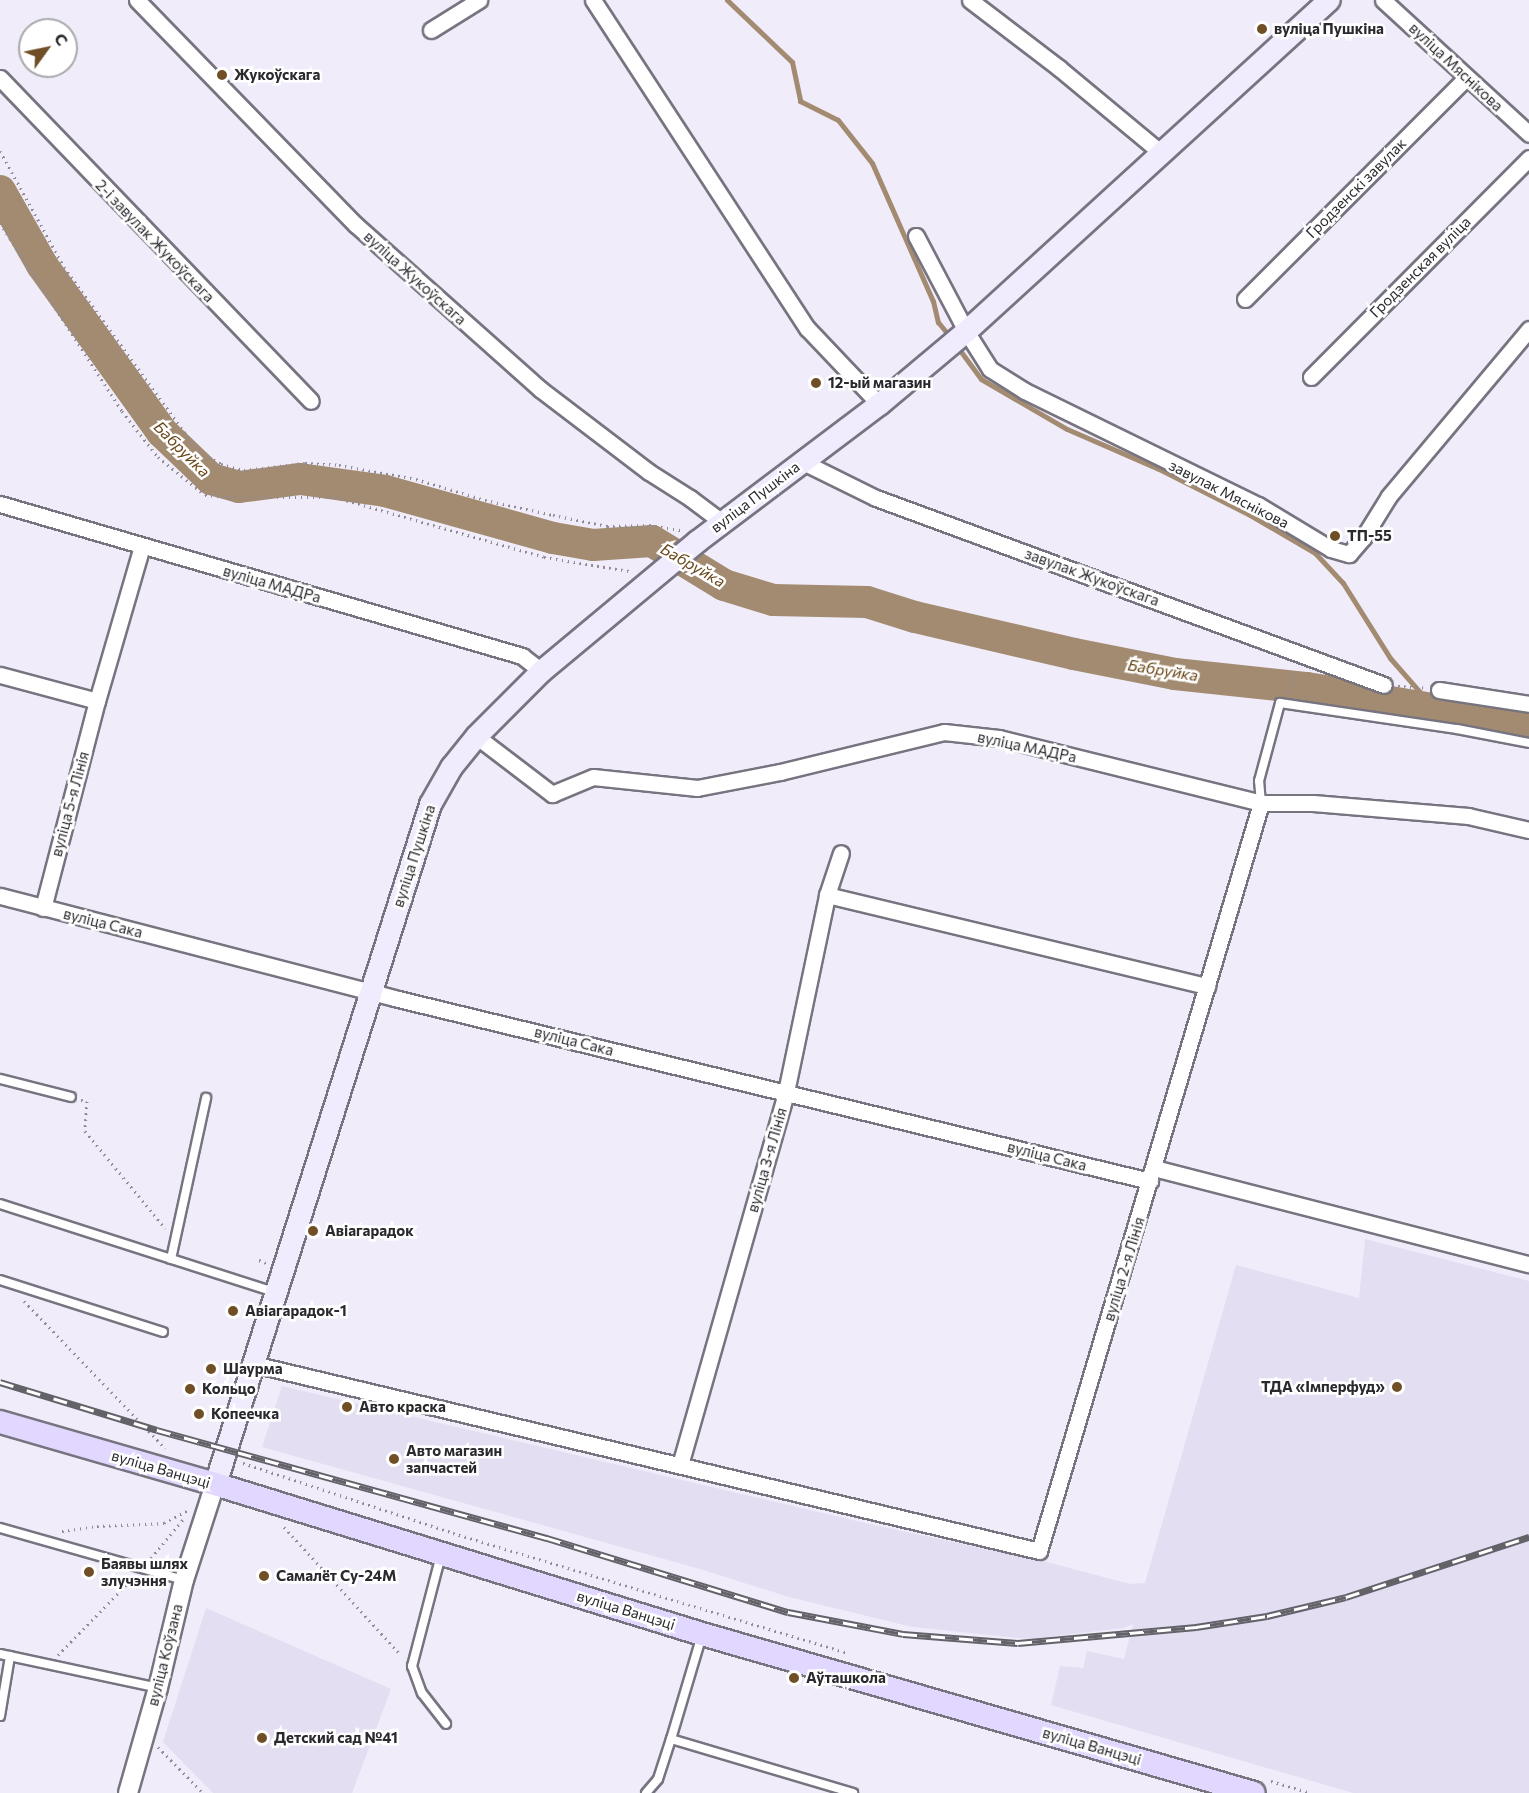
<!DOCTYPE html>
<meta charset="utf-8">
<style>
body{margin:0}
#map{position:relative;width:1529px;height:1793px;overflow:hidden;background:#f0ecfa;font-family:Commissioner,sans-serif}
div>[style]{position:absolute}
[style*='--x']{left:calc(var(--x)*1px);top:calc(var(--y)*1px);width:calc(var(--w)*1px);rotate:calc(var(--a)*1deg)}
.built>*{inset:0;background:#e4def3}
.stream>*{height:5px;margin:-2.5px;padding:0 2.5px;transform-origin:2.5px;border-radius:2.5px;background:#a28b70}
.river>*{height:32px;margin:-16px;padding:0 16px;transform-origin:16px;border-radius:16px;background:#a28b70}
.path>*{height:3px;margin-top:-1.5px;transform-origin:0;background:repeating-linear-gradient(90deg,#8f8c96 0 1.5px,transparent 0 6px)}
.roads{filter:drop-shadow(2px 0 #777480) drop-shadow(-2px 0 #777480) drop-shadow(0 2px #777480) drop-shadow(0 -2px #777480)}
.service>*{height:8px;margin:-4px;padding:0 4px;transform-origin:4px;border-radius:4px;background:#fff}
.minor>*{height:15px;margin:-7.5px;padding:0 7.5px;transform-origin:7.5px;border-radius:7.5px;background:#fff}
.tertiary>*{height:18px;margin:-9px;padding:0 9px;transform-origin:9px;border-radius:9px;background:#fff}
.secondary>*{height:21px;margin:-10.5px;padding:0 10.5px;transform-origin:10.5px;border-radius:10.5px;background:#f1ebfe}
.primary>*{height:22px;margin:-11px;padding:0 11px;transform-origin:11px;border-radius:11px;background:#e2d7fe}
.rail>*{height:7px;margin-top:-3.5px;transform-origin:0;background:repeating-linear-gradient(90deg,#fff 0 14px,#646269 0 28px);box-sizing:border-box;border-block:2px solid #646269}
.dots>*{width:16px;height:16px;translate:-50% -50%;box-sizing:border-box;border:3px solid #fff;border-radius:50%}
span{translate:-50% -50%;white-space:nowrap;text-align:center;line-height:1.15;-webkit-text-stroke:5px #fff;paint-order:stroke}
.poi-label{font-size:15px;color:#2a292e;font-weight:700}
.left{translate:0 -50%;text-align:left}
.right{translate:-100% -50%;text-align:right}
.street-label{font-size:15px;color:#2a292e}
.water-label{font-size:16px;color:#6a4718;font-style:italic}
.north{position:absolute;left:18px;top:18px;width:60px;height:60px;box-sizing:border-box;background:#fff;border:2px solid #aaa9ab;border-radius:50%;rotate:57deg;font-size:16px;font-weight:700;line-height:24px;text-align:center;color:#2a292e}
.north::after{content:'';display:block;margin:auto;width:21px;height:27px;background:#704f26;clip-path:polygon(50% 0,100% 100%,50% 72%,0 100%)}
</style>
<div id="map">
<div class="built">
<i style="clip-path:polygon(1365px 1239px,1529px 1281px,1529px 1793px,1353px 1793px,1051px 1705px,1060px 1666px,1083px 1668px,1087px 1651px,1124px 1659px,1133px 1624px,1124px 1628px,1028px 1639px,912px 1627px,789px 1597px,700px 1569px,262px 1447px,282px 1386px,874px 1525px,1047px 1562px,1130px 1584px,1145px 1583px,1236px 1265px,1359px 1298px)"></i>
<i style="clip-path:polygon(206px 1608px,391px 1689px,352px 1793px,213px 1793px,163px 1742px)"></i>
</div>
<div class="stream">
<i style="--x:727;--y:0;--w:90;--a:43.6"></i>
<i style="--x:792;--y:62;--w:40;--a:78"></i>
<i style="--x:800;--y:101;--w:42;--a:26.6"></i>
<i style="--x:838;--y:120;--w:55;--a:51.7"></i>
<i style="--x:872;--y:163;--w:151;--a:66.2"></i>
<i style="--x:933;--y:301;--w:22;--a:77"></i>
<i style="--x:938;--y:322;--w:19;--a:51"></i>
<i style="--x:956;--y:345;--w:42;--a:53.7"></i>
<i style="--x:981;--y:379;--w:99;--a:30.2"></i>
<i style="--x:1067;--y:429;--w:100;--a:23.5"></i>
<i style="--x:1159;--y:469;--w:102;--a:26.8"></i>
<i style="--x:1250;--y:515;--w:75;--a:30.3"></i>
<i style="--x:1315;--y:553;--w:41;--a:47"></i>
<i style="--x:1343;--y:583;--w:89;--a:57.9"></i>
<i style="--x:1390;--y:658;--w:67;--a:48.7"></i>
</div>
<div class="river">
<i style="--x:0;--y:191;--w:85;--a:60.4"></i>
<i style="--x:42;--y:265;--w:206;--a:54.3"></i>
<i style="--x:162;--y:432;--w:68;--a:43.8"></i>
<i style="--x:211;--y:479;--w:29;--a:16"></i>
<i style="--x:239;--y:487;--w:62;--a:-7.5"></i>
<i style="--x:300;--y:479;--w:86;--a:8"></i>
<i style="--x:385;--y:491;--w:174;--a:15.6"></i>
<i style="--x:553;--y:538;--w:41;--a:9.9"></i>
<i style="--x:593;--y:545;--w:59;--a:-3.9"></i>
<i style="--x:652;--y:541;--w:84;--a:31.4"></i>
<i style="--x:724;--y:585;--w:51;--a:17"></i>
<i style="--x:773;--y:600;--w:94;--a:1.2"></i>
<i style="--x:867;--y:602;--w:50;--a:17.4"></i>
<i style="--x:915;--y:617;--w:163;--a:13.1"></i>
<i style="--x:1074;--y:654;--w:103;--a:11.2"></i>
<i style="--x:1175;--y:674;--w:133;--a:6.1"></i>
<i style="--x:1307;--y:688;--w:225;--a:9.5"></i>
</div>
<div class="path">
<i style="--x:0;--y:151;--w:132;--a:61.1"></i>
<i style="--x:64;--y:267;--w:228;--a:53.9"></i>
<i style="--x:198;--y:451;--w:26;--a:29"></i>
<i style="--x:221;--y:464;--w:24;--a:15"></i>
<i style="--x:244;--y:470;--w:61;--a:-6.5"></i>
<i style="--x:305;--y:463;--w:34;--a:3"></i>
<i style="--x:339;--y:465;--w:78;--a:10.3"></i>
<i style="--x:416;--y:479;--w:72;--a:16.9"></i>
<i style="--x:485;--y:500;--w:70;--a:12.4"></i>
<i style="--x:553;--y:515;--w:55;--a:11.5"></i>
<i style="--x:607;--y:526;--w:42;--a:-1.4"></i>
<i style="--x:649;--y:525;--w:33;--a:9"></i>
<i style="--x:0;--y:223;--w:224;--a:57"></i>
<i style="--x:122;--y:411;--w:58;--a:52"></i>
<i style="--x:158;--y:457;--w:60;--a:39"></i>
<i style="--x:205;--y:495;--w:18;--a:6"></i>
<i style="--x:223;--y:497;--w:112;--a:0"></i>
<i style="--x:335;--y:497;--w:217;--a:16"></i>
<i style="--x:544;--y:557;--w:86;--a:9.4"></i>
<i style="--x:1398;--y:686;--w:26;--a:4"></i>
<i style="--x:1289;--y:692;--w:23;--a:-75"></i>
<i style="--x:81;--y:1100;--w:6;--a:9"></i>
<i style="--x:87;--y:1101;--w:30;--a:94"></i>
<i style="--x:85;--y:1131;--w:126;--a:50.5"></i>
<i style="--x:259;--y:1260;--w:8;--a:23"></i>
<i style="--x:24;--y:1301;--w:204;--a:46.2"></i>
<i style="--x:243;--y:1463;--w:221;--a:18.4"></i>
<i style="--x:453;--y:1533;--w:410;--a:16.9"></i>
<i style="--x:284;--y:1527;--w:173;--a:47.6"></i>
<i style="--x:62;--y:1531;--w:35;--a:-8"></i>
<i style="--x:97;--y:1526;--w:67;--a:-2.6"></i>
<i style="--x:164;--y:1523;--w:26;--a:-28"></i>
<i style="--x:151;--y:1558;--w:53;--a:-50.3"></i>
<i style="--x:58;--y:1655;--w:107;--a:-45.8"></i>
<i style="--x:158;--y:1747;--w:64;--a:45.6"></i>
<i style="--x:1271;--y:1781;--w:42;--a:16.7"></i>
</div>
<div class="roads">
<div class="service">
<i style="--x:1261;--y:803;--w:22;--a:-95"></i>
<i style="--x:1259;--y:781;--w:81;--a:-74.9"></i>
<i style="--x:1280;--y:703;--w:179;--a:8.4"></i>
<i style="--x:1457;--y:729;--w:73;--a:11"></i>
<i style="--x:0;--y:1079;--w:73;--a:14.2"></i>
<i style="--x:0;--y:1204;--w:288;--a:17.8"></i>
<i style="--x:171;--y:1259;--w:165;--a:-77.7"></i>
<i style="--x:0;--y:1280;--w:171;--a:17.7"></i>
<i style="--x:0;--y:1528;--w:191;--a:15.8"></i>
<i style="--x:441;--y:1555;--w:115;--a:104.6"></i>
<i style="--x:412;--y:1666;--w:29;--a:70"></i>
<i style="--x:422;--y:1693;--w:39;--a:52"></i>
<i style="--x:702;--y:1635;--w:109;--a:106.6"></i>
<i style="--x:671;--y:1739;--w:190;--a:16.5"></i>
<i style="--x:0;--y:1654;--w:162;--a:12.1"></i>
<i style="--x:0;--y:1716;--w:61;--a:-80.5"></i>
<i style="--x:646;--y:1793;--w:18;--a:-49"></i>
<i style="--x:658;--y:1779;--w:42;--a:-72"></i>
</div>
<div class="minor">
<i style="--x:137;--y:0;--w:314;--a:45.8"></i>
<i style="--x:356;--y:225;--w:246;--a:41.7"></i>
<i style="--x:540;--y:389;--w:137;--a:37.3"></i>
<i style="--x:649;--y:472;--w:49;--a:32.4"></i>
<i style="--x:690;--y:498;--w:40;--a:37"></i>
<i style="--x:593;--y:0;--w:392;--a:56.9"></i>
<i style="--x:807;--y:328;--w:105;--a:46.5"></i>
<i style="--x:970;--y:0;--w:112;--a:37.4"></i>
<i style="--x:1059;--y:68;--w:131;--a:39.7"></i>
<i style="--x:1383;--y:0;--w:198;--a:42.5"></i>
<i style="--x:431;--y:30;--w:57;--a:-32"></i>
<i style="--x:0;--y:78;--w:448;--a:46.1"></i>
<i style="--x:916;--y:236;--w:107;--a:62.2"></i>
<i style="--x:966;--y:331;--w:45;--a:57.7"></i>
<i style="--x:990;--y:369;--w:41;--a:32.2"></i>
<i style="--x:1025;--y:391;--w:259;--a:26.1"></i>
<i style="--x:1258;--y:505;--w:85;--a:31.1"></i>
<i style="--x:1331;--y:549;--w:19;--a:16"></i>
<i style="--x:1349;--y:554;--w:21;--a:-49"></i>
<i style="--x:1363;--y:538;--w:49;--a:-58.2"></i>
<i style="--x:1389;--y:496;--w:218;--a:-50"></i>
<i style="--x:1245;--y:299;--w:313;--a:-45"></i>
<i style="--x:1311;--y:377;--w:309;--a:-45.1"></i>
<i style="--x:803;--y:462;--w:81;--a:26.3"></i>
<i style="--x:876;--y:498;--w:541;--a:20.21"></i>
<i style="--x:0;--y:504;--w:544;--a:16.23"></i>
<i style="--x:522;--y:656;--w:24;--a:38"></i>
<i style="--x:0;--y:675;--w:100;--a:15"></i>
<i style="--x:1439;--y:690;--w:91;--a:8.8"></i>
<i style="--x:476;--y:736;--w:96;--a:37.3"></i>
<i style="--x:552;--y:794;--w:44;--a:-22.5"></i>
<i style="--x:593;--y:777;--w:105;--a:6"></i>
<i style="--x:697;--y:788;--w:85;--a:-10.9"></i>
<i style="--x:780;--y:772;--w:169;--a:-13.7"></i>
<i style="--x:944;--y:732;--w:55;--a:6.2"></i>
<i style="--x:999;--y:738;--w:270;--a:13.9"></i>
<i style="--x:1261;--y:803;--w:52;--a:0"></i>
<i style="--x:1313;--y:803;--w:156;--a:4.8"></i>
<i style="--x:1468;--y:816;--w:63;--a:12.9"></i>
<i style="--x:827;--y:895;--w:391;--a:13.5"></i>
<i style="--x:0;--y:896;--w:407;--a:14.5"></i>
<i style="--x:394;--y:998;--w:778;--a:13.61"></i>
<i style="--x:43;--y:908;--w:214;--a:-75.4"></i>
<i style="--x:97;--y:701;--w:161;--a:-73.8"></i>
<i style="--x:1154;--y:1168;--w:387;--a:14.4"></i>
<i style="--x:253;--y:1364;--w:808;--a:13.38"></i>
<i style="--x:1039;--y:1551;--w:780;--a:-73.47"></i>
<i style="--x:680;--y:1465;--w:388;--a:-74.1"></i>
<i style="--x:786;--y:1092;--w:201;--a:-78.2"></i>
<i style="--x:827;--y:895;--w:44;--a:-71.6"></i>
</div>
<div class="tertiary">
<i style="--x:128;--y:1793;--w:109;--a:-74.1"></i>
<i style="--x:158;--y:1688;--w:111;--a:-76.5"></i>
<i style="--x:184;--y:1580;--w:101;--a:-72.1"></i>
</div>
<div class="secondary">
<i style="--x:215;--y:1484;--w:713;--a:-72.45"></i>
<i style="--x:430;--y:804;--w:43;--a:-60.4"></i>
<i style="--x:451;--y:767;--w:40;--a:-51"></i>
<i style="--x:476;--y:736;--w:92;--a:-45"></i>
<i style="--x:541;--y:671;--w:203;--a:-39.8"></i>
<i style="--x:697;--y:541;--w:228;--a:-37"></i>
<i style="--x:879;--y:404;--w:114;--a:-40"></i>
<i style="--x:966;--y:331;--w:491;--a:-42.4"></i>
</div>
<div class="primary">
<i style="--x:0;--y:1422;--w:224;--a:16.1"></i>
<i style="--x:215;--y:1484;--w:510;--a:17.12"></i>
<i style="--x:702;--y:1634;--w:574;--a:16.07"></i>
</div>
</div>
<div class="rail">
<i style="--x:0;--y:1382;--w:164;--a:17"></i>
<i style="--x:157;--y:1430;--w:405;--a:15.5"></i>
<i style="--x:547;--y:1538;--w:252;--a:17.1"></i>
<i style="--x:788;--y:1612;--w:117;--a:10.8"></i>
<i style="--x:903;--y:1634;--w:115;--a:4.5"></i>
<i style="--x:1018;--y:1643;--w:179;--a:-5.1"></i>
<i style="--x:1196;--y:1627;--w:72;--a:-8.8"></i>
<i style="--x:1267;--y:1616;--w:81;--a:-13.5"></i>
<i style="--x:1346;--y:1597;--w:193;--a:-18.2"></i>
</div>
<div class="dots">
<i style="left:1262px;top:29px;background:#704f26"></i>
<i style="left:222px;top:75px;background:#704f26"></i>
<i style="left:816px;top:383px;background:#704f26"></i>
<i style="left:1335px;top:536px;background:#704f26"></i>
<i style="left:313px;top:1231px;background:#704f26"></i>
<i style="left:233px;top:1311px;background:#704f26"></i>
<i style="left:211px;top:1369px;background:#704f26"></i>
<i style="left:1397px;top:1387px;background:#704f26"></i>
<i style="left:190px;top:1389px;background:#704f26"></i>
<i style="left:347px;top:1407px;background:#704f26"></i>
<i style="left:199px;top:1414px;background:#704f26"></i>
<i style="left:394px;top:1459px;background:#704f26"></i>
<i style="left:89px;top:1572px;background:#704f26"></i>
<i style="left:264px;top:1576px;background:#704f26"></i>
<i style="left:794px;top:1678px;background:#704f26"></i>
<i style="left:262px;top:1738px;background:#704f26"></i>
</div>
<div class="poi-label">
<span class="left" style="left:1274px;top:29px">вуліца Пушкіна</span>
<span class="left" style="left:234px;top:75px">Жукоўскага</span>
<span class="left" style="left:828px;top:383px">12-ый магазин</span>
<span class="left" style="left:1347px;top:536px">ТП-55</span>
<span class="left" style="left:325px;top:1231px">Авіагарадок</span>
<span class="left" style="left:245px;top:1311px">Авіагарадок-1</span>
<span class="left" style="left:223px;top:1369px">Шаурма</span>
<span class="right" style="left:1385px;top:1387px">ТДА «Імперфуд»</span>
<span class="left" style="left:202px;top:1389px">Кольцо</span>
<span class="left" style="left:359px;top:1407px">Авто краска</span>
<span class="left" style="left:211px;top:1414px">Копеечка</span>
<span class="left" style="left:406px;top:1459px">Авто магазин<br>запчастей</span>
<span class="left" style="left:101px;top:1572px">Баявы шлях<br>злучэння</span>
<span class="left" style="left:276px;top:1576px">Самалёт Су-24М</span>
<span class="left" style="left:806px;top:1678px">Аўташкола</span>
<span class="left" style="left:274px;top:1738px">Детский сад №41</span>
</div>
<div class="street-label">
<span style="left:1456px;top:67px;rotate:43deg">вуліца Мяснікова</span>
<span style="left:1356px;top:188px;rotate:-45deg">Гродзенскі завулак</span>
<span style="left:155px;top:241px;rotate:46deg">2-і завулак Жукоўскага</span>
<span style="left:1420px;top:267px;rotate:-45deg">Гродзенская вуліца</span>
<span style="left:415px;top:278px;rotate:42deg">вуліца Жукоўскага</span>
<span style="left:1229px;top:494px;rotate:27deg">завулак Мяснікова</span>
<span style="left:755px;top:497px;rotate:-37deg">вуліца Пушкіна</span>
<span style="left:1092px;top:577px;rotate:20deg">завулак Жукоўскага</span>
<span style="left:272px;top:584px;rotate:16deg">вуліца МАДРа</span>
<span style="left:1027px;top:747px;rotate:12deg">вуліца МАДРа</span>
<span style="left:70px;top:804px;rotate:-75deg">вуліца 5-я Лінія</span>
<span style="left:414px;top:856px;rotate:-72deg">вуліца Пушкіна</span>
<span style="left:103px;top:923px;rotate:14deg">вуліца Сака</span>
<span style="left:574px;top:1041px;rotate:14deg">вуліца Сака</span>
<span style="left:1047px;top:1156px;rotate:14deg">вуліца Сака</span>
<span style="left:767px;top:1160px;rotate:-74deg">вуліца 3-я Лінія</span>
<span style="left:1124px;top:1269px;rotate:-73deg">вуліца 2-я Лінія</span>
<span style="left:161px;top:1469px;rotate:16deg">вуліца Ванцэці</span>
<span style="left:626px;top:1610px;rotate:17deg">вуліца Ванцэці</span>
<span style="left:165px;top:1655px;rotate:-76deg">вуліца Коўзана</span>
<span style="left:1092px;top:1746px;rotate:16deg">вуліца Ванцэці</span>
</div>
<div class="water-label">
<span style="left:182px;top:449px;rotate:45deg">Бабруйка</span>
<span style="left:693px;top:565px;rotate:30deg">Бабруйка</span>
<span style="left:1163px;top:670px;rotate:9deg">Бабруйка</span>
</div>
<div class="north">С</div>
</div>
